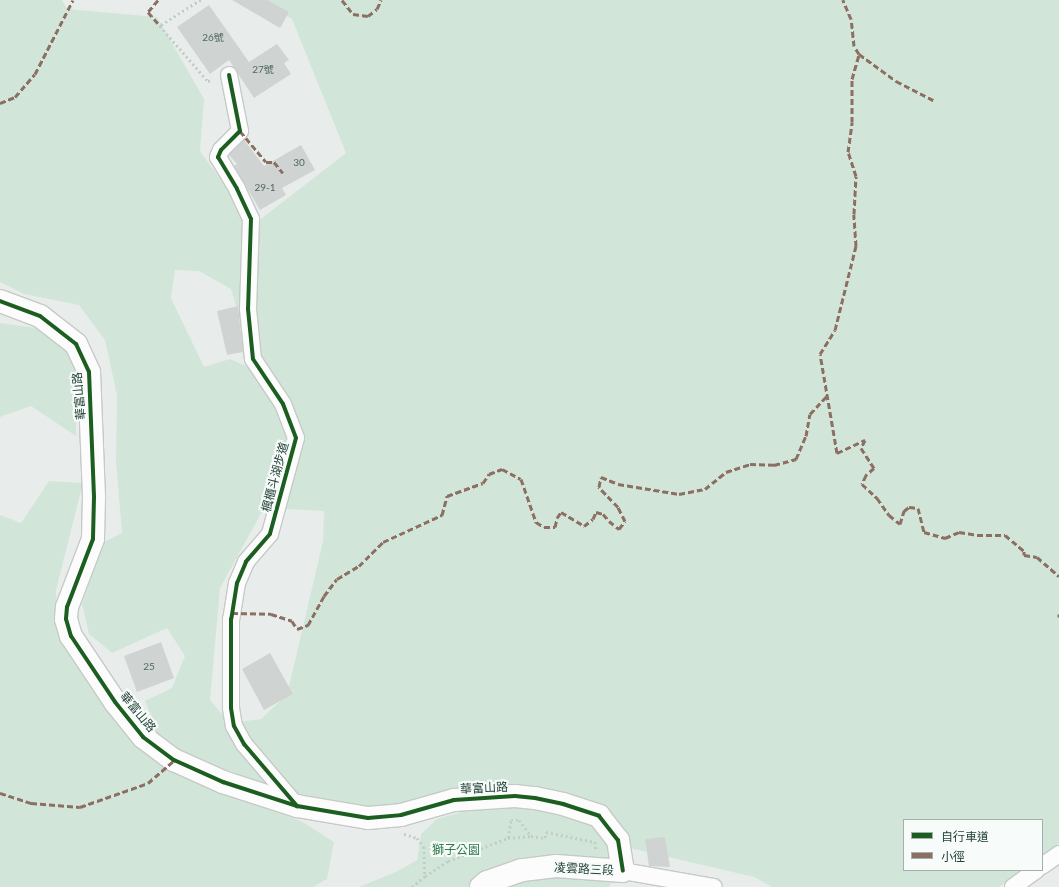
<!DOCTYPE html>
<meta charset="utf-8">
<style>
body{margin:0}
#map{position:relative;width:1059px;height:887px;overflow:hidden;background:#e8edeb;font-family:Lato,"Noto Sans TC",sans-serif}
div>[style]{position:absolute}
[style*='--x']{left:calc(var(--x)*1px);top:calc(var(--y)*1px);width:calc(var(--w)*1px);rotate:calc(var(--a)*1deg)}
.green>*{inset:0;background:#d1e6d8}
.building>*{inset:0;background:#cfd4d2}
.path>*{height:2.5px;margin-top:-1.25px;transform-origin:0;background:repeating-linear-gradient(90deg,#c3ccca 0 2px,transparent 0 5px)}
.roads{filter:drop-shadow(1px 0 #c5cac8) drop-shadow(-1px 0 #c5cac8) drop-shadow(0 1px #c5cac8) drop-shadow(0 -1px #c5cac8)}
.street>*{height:16px;margin:-8px;padding:0 8px;transform-origin:8px;border-radius:8px;background:#fcfcfc}
.secondary>*{height:22px;margin:-11px;padding:0 11px;transform-origin:11px;border-radius:11px;background:#fcfcfc}
.quiet>*{height:3px;margin-top:-1.5px;transform-origin:0;background:repeating-linear-gradient(90deg,#8d6e63 0 6px,transparent 0 9px)}
.cycleway>*{height:4px;margin:-2px;padding:0 2px;transform-origin:2px;border-radius:2px;background:#1b5e20}
span{translate:-50% -50%;white-space:nowrap;text-align:center;line-height:1.15;-webkit-text-stroke:4px #f7fbf9;paint-order:stroke}
.number-label{font-size:10px;color:#506761}
.number-label span{-webkit-text-stroke-width:0}
.street-label{font-size:12px;color:#24423a}
.park-label{font-size:12px;color:#2d7a4b}
.legend{position:absolute;left:903px;top:819px;width:140px;height:52px;box-sizing:border-box;background:#f7fbf9;border:1px solid #a3b1ad;margin:0;padding:5px 7px;list-style:none;font-size:12px;color:#24423a}
.legend li{display:flex;align-items:center;gap:8px;height:20px}
.legend b{width:20px;border:1px solid #a3b1ad}
</style>
<div id="map">
<div class="green">
<i style="clip-path:polygon(evenodd,0 0,62px 0,67px 9px,157px 17px,204px 99px,200px 151px,253px 225px,346px 153px,292px 19px,260px 0,1059px 0,1059px 844px,1042px 856px,1042px 820px,904px 820px,904px 870px,1023px 870px,999px 887px,772px 887px,754px 877px,630px 848px,609px 887px,359px 887px,398px 871px,417px 860px,421px 834px,437px 819px,486px 805px,496px 798px,480px 783px,417px 802px,372px 809px,282px 790px,228px 770px,215px 790px,301px 821px,334px 842px,327px 879px,313px 887px,0 887px,0 515px,21px 523px,49px 481px,83px 483px,56px 590px,57px 631px,131px 731px,154px 722px,145px 701px,172px 688px,185px 656px,167px 628px,112px 653px,89px 634px,82px 604px,104px 542px,122px 533px,116px 462px,117px 395px,105px 340px,79px 305px,24px 294px,0 282px,0 0,175px 270px,199px 271px,231px 289px,255px 370px,230px 359px,204px 367px,171px 298px,175px 270px,0 0,264px 508px,324px 511px,323px 541px,287px 695px,261px 719px,229px 723px,210px 700px,220px 588px,264px 508px)"></i>
<i style="clip-path:polygon(0 323px,43px 329px,64px 347px,77px 369px,76px 436px,31px 406px,0 417px)"></i>
</div>
<div class="building">
<i style="clip-path:polygon(232px 0,267px 0,289px 12px,280px 28px)"></i>
<i style="clip-path:polygon(209px 5px,249px 62px,277px 44px,289px 60px,284px 63px,291px 74px,254px 98px,229px 60px,210px 74px,177px 27px)"></i>
<i style="clip-path:polygon(244px 140px,264px 166px,301px 145px,315px 170px,282px 188px,286px 195px,260px 210px,234px 166px,237px 164px,229px 155px)"></i>
<i style="clip-path:polygon(238px 306px,243px 352px,227px 355px,217px 311px)"></i>
<i style="clip-path:polygon(161px 642px,174px 678px,137px 692px,124px 656px)"></i>
<i style="clip-path:polygon(270px 653px,293px 694px,264px 710px,242px 669px)"></i>
<i style="clip-path:polygon(665px 837px,670px 867px,649px 866px,645px 839px)"></i>
</div>
<div class="path">
<i style="--x:201;--y:0;--w:49;--a:147.6"></i>
<i style="--x:160;--y:26;--w:73;--a:48.9"></i>
<i style="--x:208;--y:81;--w:5;--a:-11"></i>
<i style="--x:404;--y:834;--w:14;--a:17"></i>
<i style="--x:417;--y:838;--w:11;--a:52"></i>
<i style="--x:424;--y:847;--w:28;--a:88"></i>
<i style="--x:508;--y:838;--w:18;--a:-81"></i>
<i style="--x:511;--y:820;--w:8;--a:0"></i>
<i style="--x:519;--y:820;--w:20;--a:53"></i>
<i style="--x:412;--y:887;--w:17;--a:-40"></i>
<i style="--x:425;--y:876;--w:27;--a:-33"></i>
<i style="--x:448;--y:861;--w:64;--a:-21"></i>
<i style="--x:508;--y:838;--w:23;--a:-5"></i>
<i style="--x:531;--y:836;--w:14;--a:8"></i>
<i style="--x:545;--y:838;--w:6;--a:-81"></i>
<i style="--x:546;--y:832;--w:50;--a:11.5"></i>
<i style="--x:595;--y:842;--w:8;--a:83"></i>
</div>
<div class="roads">
<div class="street">
<i style="--x:229;--y:75;--w:57;--a:78.9"></i>
<i style="--x:240;--y:131;--w:27;--a:135"></i>
<i style="--x:221;--y:150;--w:8;--a:113"></i>
<i style="--x:218;--y:157;--w:37;--a:59"></i>
<i style="--x:237;--y:189;--w:33;--a:65"></i>
<i style="--x:251;--y:219;--w:90;--a:91.9"></i>
<i style="--x:248;--y:309;--w:50;--a:84.3"></i>
<i style="--x:253;--y:359;--w:54;--a:56.3"></i>
<i style="--x:283;--y:404;--w:36;--a:69"></i>
<i style="--x:296;--y:438;--w:99;--a:105.2"></i>
<i style="--x:270;--y:534;--w:37;--a:131"></i>
<i style="--x:246;--y:562;--w:23;--a:113"></i>
<i style="--x:237;--y:583;--w:36;--a:99"></i>
<i style="--x:231;--y:619;--w:89;--a:90"></i>
<i style="--x:231;--y:708;--w:18;--a:81"></i>
<i style="--x:234;--y:726;--w:21;--a:61"></i>
<i style="--x:244;--y:744;--w:82;--a:49.5"></i>
<i style="--x:1042;--y:866;--w:21;--a:-35"></i>
<i style="--x:623;--y:871;--w:92;--a:10"></i>
<i style="--x:1013;--y:887;--w:29;--a:-36"></i>
</div>
<div class="secondary">
<i style="--x:0;--y:301;--w:43;--a:20.6"></i>
<i style="--x:40;--y:316;--w:46;--a:37.9"></i>
<i style="--x:76;--y:344;--w:31;--a:65"></i>
<i style="--x:89;--y:372;--w:125;--a:87.7"></i>
<i style="--x:94;--y:497;--w:42;--a:91.4"></i>
<i style="--x:93;--y:539;--w:73;--a:110.9"></i>
<i style="--x:67;--y:607;--w:12;--a:95"></i>
<i style="--x:66;--y:619;--w:18;--a:74"></i>
<i style="--x:71;--y:636;--w:79;--a:56.3"></i>
<i style="--x:115;--y:702;--w:45;--a:51.3"></i>
<i style="--x:143;--y:737;--w:39;--a:37"></i>
<i style="--x:174;--y:760;--w:54;--a:24.2"></i>
<i style="--x:223;--y:782;--w:78;--a:18"></i>
<i style="--x:297;--y:806;--w:72;--a:9.6"></i>
<i style="--x:368;--y:818;--w:33;--a:-5"></i>
<i style="--x:401;--y:815;--w:55;--a:-15.8"></i>
<i style="--x:454;--y:800;--w:61;--a:-3.8"></i>
<i style="--x:515;--y:796;--w:20;--a:6"></i>
<i style="--x:535;--y:798;--w:29;--a:12"></i>
<i style="--x:563;--y:804;--w:38;--a:18"></i>
<i style="--x:599;--y:816;--w:31;--a:52"></i>
<i style="--x:618;--y:840;--w:31;--a:81"></i>
<i style="--x:623;--y:871;--w:67;--a:-175.7"></i>
<i style="--x:556;--y:866;--w:34;--a:173"></i>
<i style="--x:522;--y:870;--w:37;--a:161"></i>
<i style="--x:487;--y:882;--w:8;--a:140"></i>
</div>
</div>
<div class="quiet">
<i style="--x:158;--y:0;--w:16;--a:130"></i>
<i style="--x:148;--y:12;--w:18;--a:49"></i>
<i style="--x:342;--y:0;--w:18;--a:52"></i>
<i style="--x:353;--y:14;--w:15;--a:8"></i>
<i style="--x:368;--y:16;--w:11;--a:-38"></i>
<i style="--x:377;--y:9;--w:10;--a:-66"></i>
<i style="--x:859;--y:54;--w:46;--a:36.1"></i>
<i style="--x:896;--y:81;--w:44;--a:27.1"></i>
<i style="--x:0;--y:103;--w:16;--a:-22"></i>
<i style="--x:15;--y:97;--w:30;--a:-49"></i>
<i style="--x:35;--y:74;--w:83;--a:-62.8"></i>
<i style="--x:240;--y:131;--w:40;--a:50"></i>
<i style="--x:266;--y:162;--w:8;--a:0"></i>
<i style="--x:274;--y:162;--w:14;--a:51"></i>
<i style="--x:837;--y:453;--w:100;--a:-99.7"></i>
<i style="--x:820;--y:354;--w:28;--a:-58"></i>
<i style="--x:835;--y:330;--w:87;--a:-76"></i>
<i style="--x:856;--y:246;--w:32;--a:-94"></i>
<i style="--x:854;--y:214;--w:38;--a:-87"></i>
<i style="--x:856;--y:176;--w:25;--a:-108"></i>
<i style="--x:848;--y:152;--w:30;--a:-82"></i>
<i style="--x:852;--y:122;--w:43;--a:-90"></i>
<i style="--x:852;--y:79;--w:26;--a:-74"></i>
<i style="--x:859;--y:54;--w:9;--a:-122"></i>
<i style="--x:854;--y:46;--w:27;--a:-96"></i>
<i style="--x:851;--y:19;--w:21;--a:-113"></i>
<i style="--x:837;--y:453;--w:31;--a:-25"></i>
<i style="--x:865;--y:440;--w:9;--a:117"></i>
<i style="--x:861;--y:448;--w:24;--a:57"></i>
<i style="--x:874;--y:468;--w:11;--a:139"></i>
<i style="--x:866;--y:475;--w:10;--a:114"></i>
<i style="--x:862;--y:484;--w:21;--a:43"></i>
<i style="--x:877;--y:498;--w:21;--a:55"></i>
<i style="--x:889;--y:515;--w:14;--a:39"></i>
<i style="--x:900;--y:524;--w:14;--a:-73"></i>
<i style="--x:904;--y:511;--w:6;--a:-39"></i>
<i style="--x:909;--y:507;--w:9;--a:6"></i>
<i style="--x:918;--y:508;--w:25;--a:76"></i>
<i style="--x:924;--y:532;--w:22;--a:16"></i>
<i style="--x:945;--y:538;--w:15;--a:-23"></i>
<i style="--x:959;--y:532;--w:18;--a:9"></i>
<i style="--x:977;--y:535;--w:28;--a:0"></i>
<i style="--x:1005;--y:535;--w:25;--a:40"></i>
<i style="--x:1024;--y:551;--w:4;--a:90"></i>
<i style="--x:1024;--y:555;--w:13;--a:9"></i>
<i style="--x:1037;--y:557;--w:29;--a:41"></i>
<i style="--x:232;--y:613;--w:39;--a:1"></i>
<i style="--x:271;--y:614;--w:22;--a:18"></i>
<i style="--x:292;--y:621;--w:9;--a:58"></i>
<i style="--x:297;--y:629;--w:12;--a:-20"></i>
<i style="--x:308;--y:625;--w:33;--a:-61"></i>
<i style="--x:324;--y:596;--w:21;--a:-53"></i>
<i style="--x:337;--y:579;--w:26;--a:-31"></i>
<i style="--x:359;--y:566;--w:34;--a:-45"></i>
<i style="--x:383;--y:542;--w:65;--a:-24.6"></i>
<i style="--x:442;--y:515;--w:20;--a:-75"></i>
<i style="--x:447;--y:496;--w:38;--a:-20"></i>
<i style="--x:483;--y:483;--w:11;--a:-56"></i>
<i style="--x:489;--y:474;--w:14;--a:-21"></i>
<i style="--x:502;--y:469;--w:21;--a:28"></i>
<i style="--x:521;--y:479;--w:46;--a:70.8"></i>
<i style="--x:536;--y:522;--w:9;--a:32"></i>
<i style="--x:544;--y:527;--w:11;--a:0"></i>
<i style="--x:555;--y:527;--w:9;--a:-77"></i>
<i style="--x:557;--y:518;--w:7;--a:-56"></i>
<i style="--x:561;--y:512;--w:27;--a:31"></i>
<i style="--x:584;--y:526;--w:11;--a:-38"></i>
<i style="--x:593;--y:519;--w:8;--a:-67"></i>
<i style="--x:596;--y:512;--w:7;--a:16"></i>
<i style="--x:603;--y:514;--w:9;--a:49"></i>
<i style="--x:609;--y:521;--w:13;--a:39"></i>
<i style="--x:619;--y:529;--w:10;--a:-53"></i>
<i style="--x:625;--y:521;--w:16;--a:-117"></i>
<i style="--x:618;--y:507;--w:28;--a:-134"></i>
<i style="--x:599;--y:487;--w:10;--a:-79"></i>
<i style="--x:601;--y:477;--w:18;--a:22"></i>
<i style="--x:618;--y:484;--w:62;--a:9.3"></i>
<i style="--x:679;--y:494;--w:26;--a:-11"></i>
<i style="--x:705;--y:489;--w:27;--a:-39"></i>
<i style="--x:726;--y:472;--w:25;--a:-18"></i>
<i style="--x:750;--y:464;--w:24;--a:2"></i>
<i style="--x:774;--y:465;--w:23;--a:-15"></i>
<i style="--x:796;--y:459;--w:25;--a:-67"></i>
<i style="--x:806;--y:436;--w:22;--a:-80"></i>
<i style="--x:810;--y:414;--w:25;--a:-47"></i>
<i style="--x:1059;--y:614;--w:3;--a:90"></i>
<i style="--x:0;--y:793;--w:33;--a:18"></i>
<i style="--x:31;--y:803;--w:49;--a:4.7"></i>
<i style="--x:80;--y:807;--w:72;--a:-19.4"></i>
<i style="--x:148;--y:783;--w:35;--a:-41"></i>
</div>
<div class="cycleway">
<i style="--x:229;--y:75;--w:57;--a:78.9"></i>
<i style="--x:240;--y:131;--w:27;--a:135"></i>
<i style="--x:221;--y:150;--w:8;--a:113"></i>
<i style="--x:218;--y:157;--w:37;--a:59"></i>
<i style="--x:237;--y:189;--w:33;--a:65"></i>
<i style="--x:251;--y:219;--w:90;--a:91.9"></i>
<i style="--x:248;--y:309;--w:50;--a:84.3"></i>
<i style="--x:253;--y:359;--w:54;--a:56.3"></i>
<i style="--x:283;--y:404;--w:36;--a:69"></i>
<i style="--x:296;--y:438;--w:99;--a:105.2"></i>
<i style="--x:270;--y:534;--w:37;--a:131"></i>
<i style="--x:246;--y:562;--w:23;--a:113"></i>
<i style="--x:237;--y:583;--w:36;--a:99"></i>
<i style="--x:231;--y:619;--w:89;--a:90"></i>
<i style="--x:231;--y:708;--w:18;--a:81"></i>
<i style="--x:234;--y:726;--w:21;--a:61"></i>
<i style="--x:244;--y:744;--w:82;--a:49.5"></i>
<i style="--x:0;--y:301;--w:43;--a:20.6"></i>
<i style="--x:40;--y:316;--w:46;--a:37.9"></i>
<i style="--x:76;--y:344;--w:31;--a:65"></i>
<i style="--x:89;--y:372;--w:125;--a:87.7"></i>
<i style="--x:94;--y:497;--w:42;--a:91.4"></i>
<i style="--x:93;--y:539;--w:73;--a:110.9"></i>
<i style="--x:67;--y:607;--w:12;--a:95"></i>
<i style="--x:66;--y:619;--w:18;--a:74"></i>
<i style="--x:71;--y:636;--w:79;--a:56.3"></i>
<i style="--x:115;--y:702;--w:45;--a:51.3"></i>
<i style="--x:143;--y:737;--w:39;--a:37"></i>
<i style="--x:174;--y:760;--w:54;--a:24.2"></i>
<i style="--x:223;--y:782;--w:78;--a:18"></i>
<i style="--x:297;--y:806;--w:72;--a:9.6"></i>
<i style="--x:368;--y:818;--w:33;--a:-5"></i>
<i style="--x:401;--y:815;--w:55;--a:-15.8"></i>
<i style="--x:454;--y:800;--w:61;--a:-3.8"></i>
<i style="--x:515;--y:796;--w:20;--a:6"></i>
<i style="--x:535;--y:798;--w:29;--a:12"></i>
<i style="--x:563;--y:804;--w:38;--a:18"></i>
<i style="--x:599;--y:816;--w:31;--a:52"></i>
<i style="--x:618;--y:840;--w:31;--a:81"></i>
</div>
<div class="number-label">
<span style="left:213px;top:38px">26號</span>
<span style="left:263px;top:70px">27號</span>
<span style="left:299px;top:163px">30</span>
<span style="left:265px;top:188px">29-1</span>
<span style="left:149px;top:667px">25</span>
</div>
<div class="street-label">
<span style="left:79px;top:396px;rotate:-95deg">華富山路</span>
<span style="left:275px;top:477px;rotate:-75deg">楓櫃斗湖步道</span>
<span style="left:138px;top:712px;rotate:50deg">華富山路</span>
<span style="left:484px;top:788px;rotate:-3deg">華富山路</span>
<span style="left:584px;top:869px;rotate:3deg">凌雲路三段</span>
</div>
<div class="park-label">
<span style="left:456px;top:850px">獅子公園</span>
</div>
<ul class="legend">
<li><b style="height:5px;background:#1b5e20"></b>自行車道</li>
<li><b style="height:5px;background:#8d6e63"></b>小徑</li>
</ul>
</div>
